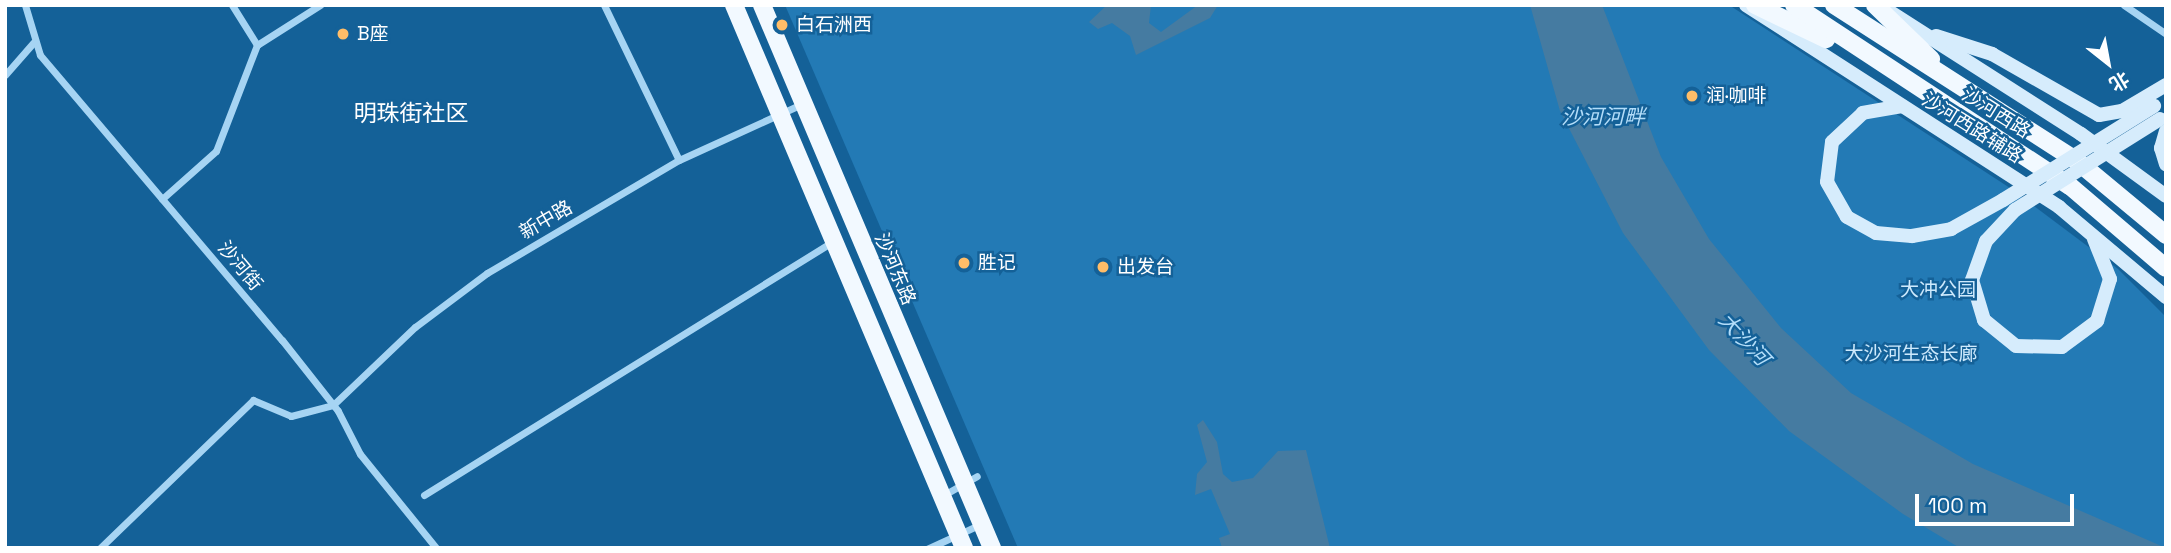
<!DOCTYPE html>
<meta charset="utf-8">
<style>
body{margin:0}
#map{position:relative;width:2171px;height:553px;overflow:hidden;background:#146198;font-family:"Space Grotesk","Noto Sans SC",sans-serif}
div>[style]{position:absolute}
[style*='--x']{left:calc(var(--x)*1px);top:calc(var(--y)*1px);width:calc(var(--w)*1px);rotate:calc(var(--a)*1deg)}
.green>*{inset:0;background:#237ab5}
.water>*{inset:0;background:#457ba1}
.minor>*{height:7px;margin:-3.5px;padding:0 3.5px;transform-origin:3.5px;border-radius:3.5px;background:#a6d4f3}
.secondary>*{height:14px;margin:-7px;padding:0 7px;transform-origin:7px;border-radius:7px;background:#d6ecfc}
.primary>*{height:18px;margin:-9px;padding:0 9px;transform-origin:9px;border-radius:9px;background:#f2f9ff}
.secondary-bridge>*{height:14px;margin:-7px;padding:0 7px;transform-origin:7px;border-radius:7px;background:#d6ecfc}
.dots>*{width:19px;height:19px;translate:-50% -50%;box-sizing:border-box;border:4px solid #146198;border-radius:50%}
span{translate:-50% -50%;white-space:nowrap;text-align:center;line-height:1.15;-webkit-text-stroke:5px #146198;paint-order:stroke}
.poi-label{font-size:19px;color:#fff}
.left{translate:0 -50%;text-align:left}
.street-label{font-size:19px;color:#fff}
.park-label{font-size:19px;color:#ceeafd}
.water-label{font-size:21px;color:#b3ddf9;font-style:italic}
.quarter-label{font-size:23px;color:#fff}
.frame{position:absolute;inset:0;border:7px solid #fff;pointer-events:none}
.north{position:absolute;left:2073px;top:28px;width:70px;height:70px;-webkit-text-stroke:5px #146198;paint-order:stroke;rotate:149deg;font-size:19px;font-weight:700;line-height:28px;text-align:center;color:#fff}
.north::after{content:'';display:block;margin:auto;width:24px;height:32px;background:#fff;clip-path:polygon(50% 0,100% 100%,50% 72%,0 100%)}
.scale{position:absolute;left:1915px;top:494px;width:159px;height:32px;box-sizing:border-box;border:4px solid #fff;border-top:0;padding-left:9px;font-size:21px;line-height:24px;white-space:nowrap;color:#fff;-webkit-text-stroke:5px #146198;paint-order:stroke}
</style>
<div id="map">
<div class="green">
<i style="clip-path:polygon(785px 5px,1729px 5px,2010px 188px,2118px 269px,2166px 317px,2166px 548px,1018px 548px)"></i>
</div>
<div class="water">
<i style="clip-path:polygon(1107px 5px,1151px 5px,1149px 23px,1161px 32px,1198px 5px,1218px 5px,1210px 18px,1136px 55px,1130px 36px,1112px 23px,1098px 29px,1089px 22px)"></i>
<i style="clip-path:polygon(1530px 5px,1602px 5px,1661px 157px,1709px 239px,1781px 328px,1851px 393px,1973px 464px,2166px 548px,1960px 548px,1903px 514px,1789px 431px,1709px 350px,1623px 233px,1560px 111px)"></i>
<i style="clip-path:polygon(1203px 420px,1217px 442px,1223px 474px,1232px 482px,1253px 478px,1278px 451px,1306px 450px,1330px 548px,1222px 548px,1219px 538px,1230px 534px,1211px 489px,1195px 495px,1197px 474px,1207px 462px,1197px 425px)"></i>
</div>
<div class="minor">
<i style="--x:25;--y:5;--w:52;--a:73.3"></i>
<i style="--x:40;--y:55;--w:374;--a:49.7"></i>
<i style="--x:282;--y:340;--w:90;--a:51.7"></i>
<i style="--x:338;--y:411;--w:48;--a:62.9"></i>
<i style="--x:360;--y:454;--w:121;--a:51"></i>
<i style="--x:604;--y:5;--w:172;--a:64.2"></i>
<i style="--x:2124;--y:5;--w:51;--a:34.6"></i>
<i style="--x:257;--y:45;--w:75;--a:-32.4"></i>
<i style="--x:5;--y:75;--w:43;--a:-48.8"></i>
<i style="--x:162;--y:199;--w:72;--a:-41.6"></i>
<i style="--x:216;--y:151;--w:114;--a:-68.9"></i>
<i style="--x:257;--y:45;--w:47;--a:-122"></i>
<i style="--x:424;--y:495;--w:482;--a:-31.8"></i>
<i style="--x:942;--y:496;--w:40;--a:-29.7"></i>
<i style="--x:100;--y:548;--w:213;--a:-44"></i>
<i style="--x:253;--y:400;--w:41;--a:22.8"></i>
<i style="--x:291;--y:416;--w:43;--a:-14.7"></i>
<i style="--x:333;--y:405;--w:113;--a:-43.6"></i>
<i style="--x:415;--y:327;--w:90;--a:-36.9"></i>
<i style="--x:487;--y:273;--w:223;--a:-30.5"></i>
<i style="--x:679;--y:160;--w:135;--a:-24.5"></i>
<i style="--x:929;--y:548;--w:57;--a:-24.8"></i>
</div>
<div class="secondary">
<i style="--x:1746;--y:5;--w:373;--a:32.8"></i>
<i style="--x:2059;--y:207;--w:140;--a:40.1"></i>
<i style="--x:1887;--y:10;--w:230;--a:32.6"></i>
<i style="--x:2081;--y:134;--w:105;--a:36.1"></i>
<i style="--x:1936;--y:36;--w:59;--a:17.8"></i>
<i style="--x:1992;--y:54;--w:123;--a:29.7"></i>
<i style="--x:2099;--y:115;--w:23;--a:-10"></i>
<i style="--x:2122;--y:111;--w:51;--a:-30.6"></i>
<i style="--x:1902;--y:106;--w:40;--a:170"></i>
<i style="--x:1863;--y:113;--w:42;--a:136.9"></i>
<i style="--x:1832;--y:142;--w:40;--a:97.1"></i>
<i style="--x:1827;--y:182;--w:40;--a:60.3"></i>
<i style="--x:1847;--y:217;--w:33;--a:29"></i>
<i style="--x:1876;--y:233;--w:36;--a:5"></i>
<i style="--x:1912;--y:236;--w:40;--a:-10"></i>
<i style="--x:1951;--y:229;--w:60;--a:-29.1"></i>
<i style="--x:2166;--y:131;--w:18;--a:106"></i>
<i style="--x:2161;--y:148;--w:17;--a:73"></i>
<i style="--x:2015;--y:210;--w:42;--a:133.1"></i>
<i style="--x:1986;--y:241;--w:41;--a:109.7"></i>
<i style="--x:1972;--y:280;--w:42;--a:73.3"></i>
<i style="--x:1984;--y:320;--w:41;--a:39.1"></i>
<i style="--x:2016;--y:346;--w:46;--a:1.2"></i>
<i style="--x:2062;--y:347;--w:44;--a:-36.6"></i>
<i style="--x:2097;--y:321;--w:44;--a:-72.8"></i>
<i style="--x:2110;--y:279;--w:43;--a:-111.8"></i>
</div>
<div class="primary">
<i style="--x:734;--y:5;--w:590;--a:67.04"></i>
<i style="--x:762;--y:5;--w:590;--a:67.04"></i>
<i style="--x:1755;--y:5;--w:79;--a:25.6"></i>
<i style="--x:1794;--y:5;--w:330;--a:33.3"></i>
<i style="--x:2070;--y:186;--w:126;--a:40.5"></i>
<i style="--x:1834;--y:5;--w:289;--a:32.7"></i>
<i style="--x:2077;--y:161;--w:116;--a:39.7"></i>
<i style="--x:1875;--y:5;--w:78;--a:44"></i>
</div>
<div class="secondary-bridge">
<i style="--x:2003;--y:200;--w:178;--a:-31.9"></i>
<i style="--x:2015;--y:210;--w:171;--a:-32.1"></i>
</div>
<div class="dots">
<i style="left:782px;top:25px;background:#ffbd68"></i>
<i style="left:343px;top:34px;background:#ffbd68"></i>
<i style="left:1692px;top:96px;background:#ffbd68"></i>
<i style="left:964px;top:263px;background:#ffbd68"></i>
<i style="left:1103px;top:267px;background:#ffbd68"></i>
</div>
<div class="poi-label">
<span class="left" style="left:796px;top:25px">白石洲西</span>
<span class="left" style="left:357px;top:34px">B座</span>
<span class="left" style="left:1706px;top:96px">润·咖啡</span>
<span class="left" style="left:978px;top:263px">胜记</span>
<span class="left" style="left:1117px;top:267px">出发台</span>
</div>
<div class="street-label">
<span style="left:1996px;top:113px;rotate:32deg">沙河西路</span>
<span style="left:1972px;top:128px;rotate:32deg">沙河西路辅路</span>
<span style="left:546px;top:220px;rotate:-30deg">新中路</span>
<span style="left:240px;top:266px;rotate:50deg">沙河街</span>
<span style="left:895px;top:269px;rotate:67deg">沙河东路</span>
</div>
<div class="park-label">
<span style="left:1938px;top:290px">大冲公园</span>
<span style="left:1911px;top:354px">大沙河生态长廊</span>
</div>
<div class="water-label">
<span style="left:1603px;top:117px">沙河河畔</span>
<span style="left:1744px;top:339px;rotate:47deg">大沙河</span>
</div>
<div class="quarter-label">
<span style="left:411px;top:113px">明珠街社区</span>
</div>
<div class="frame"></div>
<div class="north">北</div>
<div class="scale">100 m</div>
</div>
